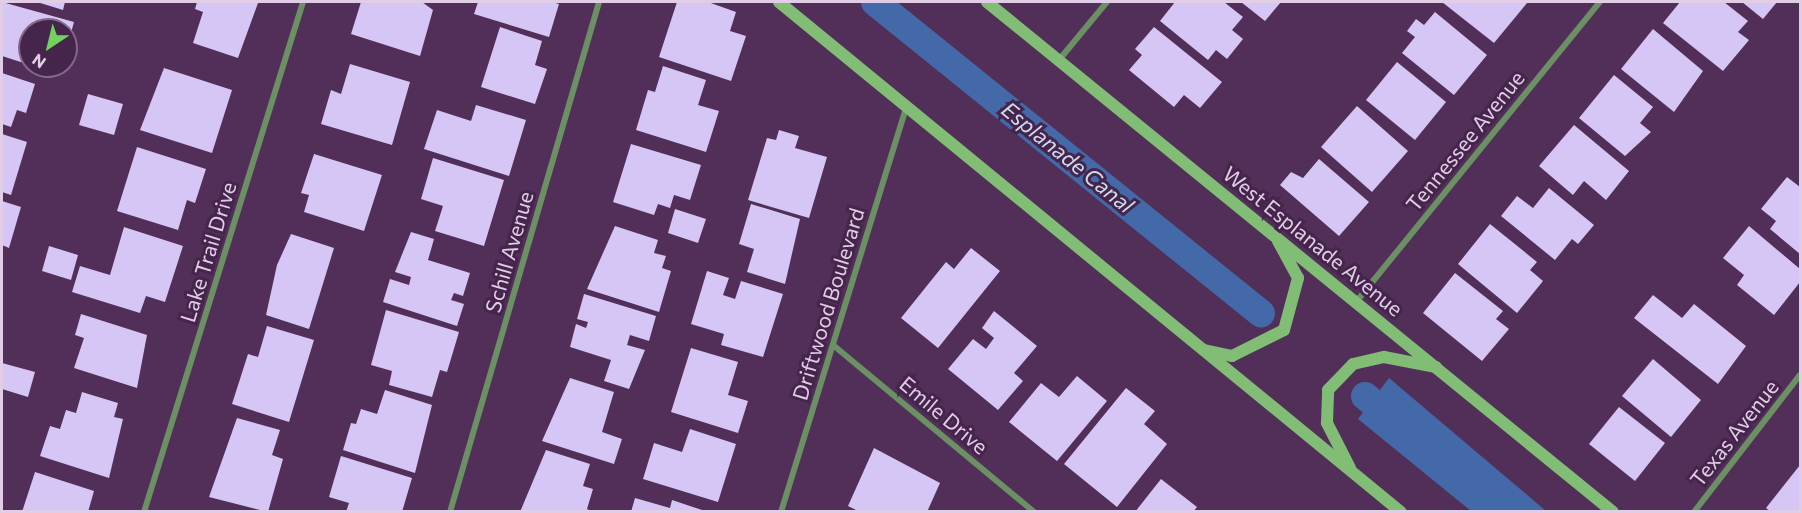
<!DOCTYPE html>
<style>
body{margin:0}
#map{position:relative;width:1802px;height:513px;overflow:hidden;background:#512f58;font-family:Commissioner,sans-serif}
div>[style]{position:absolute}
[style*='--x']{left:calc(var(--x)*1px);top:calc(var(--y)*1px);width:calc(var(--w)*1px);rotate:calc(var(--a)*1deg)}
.water>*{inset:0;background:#4469a9}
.canal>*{height:28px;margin:-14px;padding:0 14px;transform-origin:14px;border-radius:14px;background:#4469a9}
.building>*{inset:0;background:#d6c6f5}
.street>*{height:6px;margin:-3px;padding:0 3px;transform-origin:3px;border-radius:3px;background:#6b9064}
.secondary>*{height:12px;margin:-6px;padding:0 6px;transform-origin:6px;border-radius:6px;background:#82bd76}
span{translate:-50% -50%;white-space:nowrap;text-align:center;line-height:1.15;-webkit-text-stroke:6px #46254d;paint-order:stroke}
.street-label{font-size:21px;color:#e1cde5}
.water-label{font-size:22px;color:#d0dbed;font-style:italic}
.frame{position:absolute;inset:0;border:3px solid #e1cde5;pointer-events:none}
.north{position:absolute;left:18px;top:18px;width:60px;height:60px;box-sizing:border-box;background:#46254d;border:2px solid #84688a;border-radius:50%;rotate:215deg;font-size:16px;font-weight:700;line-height:24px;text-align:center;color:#e1cde5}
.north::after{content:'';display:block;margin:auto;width:21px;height:27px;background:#71d35e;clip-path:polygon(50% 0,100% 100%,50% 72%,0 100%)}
</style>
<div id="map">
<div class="water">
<i style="clip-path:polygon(1389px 378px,1546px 511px,1471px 511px,1358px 419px)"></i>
</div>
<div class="canal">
<i style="--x:875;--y:2;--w:496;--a:38.9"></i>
<i style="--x:1365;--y:396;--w:48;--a:40"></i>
</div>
<div class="building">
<i style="clip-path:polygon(2px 2px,74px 22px,67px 47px,66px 30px,30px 30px,30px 65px,2px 56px)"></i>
<i style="clip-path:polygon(37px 2px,65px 2px,63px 10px)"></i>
<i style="clip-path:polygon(197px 2px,258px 3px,238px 58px,193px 43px,203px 12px,195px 9px)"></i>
<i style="clip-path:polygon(361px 2px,422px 2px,433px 10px,420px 56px,351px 34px)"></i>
<i style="clip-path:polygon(478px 2px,552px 2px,559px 4px,549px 37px,474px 14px)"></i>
<i style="clip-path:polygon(677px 2px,708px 2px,736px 12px,730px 31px,746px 36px,731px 81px,659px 57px)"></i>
<i style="clip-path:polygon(1175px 2px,1224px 2px,1243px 17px,1232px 30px,1243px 39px,1227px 59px,1216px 50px,1208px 60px,1160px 21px)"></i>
<i style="clip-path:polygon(1241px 2px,1281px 2px,1265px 21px)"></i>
<i style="clip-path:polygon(1442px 2px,1525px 2px,1527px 3px,1494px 43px)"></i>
<i style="clip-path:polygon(1680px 2px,1724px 2px,1748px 21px,1738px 32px,1749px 40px,1723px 71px,1663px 23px)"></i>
<i style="clip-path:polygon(1742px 2px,1777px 2px,1763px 19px)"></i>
<i style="clip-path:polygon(1435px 12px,1487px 55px,1454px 95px,1402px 53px,1415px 37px,1407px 31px,1416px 19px,1424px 25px)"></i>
<i style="clip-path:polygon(500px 27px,542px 41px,535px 65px,547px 69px,535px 104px,481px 87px)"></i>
<i style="clip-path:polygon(1154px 27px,1222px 82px,1200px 108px,1184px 95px,1174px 107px,1129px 70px,1142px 55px,1135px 49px)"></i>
<i style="clip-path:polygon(1653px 29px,1703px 71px,1674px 112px,1621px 69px)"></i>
<i style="clip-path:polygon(1397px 62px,1446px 102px,1415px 140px,1366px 100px)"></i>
<i style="clip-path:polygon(350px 64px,410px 82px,392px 145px,321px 124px,331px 90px,341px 94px)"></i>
<i style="clip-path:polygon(33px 66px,60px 66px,58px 74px)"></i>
<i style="clip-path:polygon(663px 66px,706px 80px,698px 105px,719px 111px,706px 152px,636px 130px,648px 90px,655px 92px)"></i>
<i style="clip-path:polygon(164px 68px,232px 90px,212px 153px,140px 130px)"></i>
<i style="clip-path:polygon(2px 73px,35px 84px,26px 113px,17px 110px,11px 127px,2px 124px)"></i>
<i style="clip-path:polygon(1614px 75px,1653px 107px,1640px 123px,1651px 132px,1625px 156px,1579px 118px)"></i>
<i style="clip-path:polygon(88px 94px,123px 104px,114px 135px,79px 125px)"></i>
<i style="clip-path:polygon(476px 105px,526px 120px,509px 176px,424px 149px,437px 110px,471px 121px)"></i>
<i style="clip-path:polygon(1357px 106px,1408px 151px,1372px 192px,1321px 147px)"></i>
<i style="clip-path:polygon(1574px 125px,1629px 171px,1606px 200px,1584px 181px,1573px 195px,1539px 166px)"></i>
<i style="clip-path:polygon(779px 130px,799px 136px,795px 148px,827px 157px,809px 218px,748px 200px,767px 138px,776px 140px)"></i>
<i style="clip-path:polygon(2px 134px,27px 142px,11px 195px,2px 192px)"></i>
<i style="clip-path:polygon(631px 144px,701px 165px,690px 200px,674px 195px,670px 208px,658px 204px,654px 215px,613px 202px)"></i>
<i style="clip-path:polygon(137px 147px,206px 169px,195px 203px,187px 200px,178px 230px,117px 211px)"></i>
<i style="clip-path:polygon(314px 154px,382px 175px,364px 231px,304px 212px,309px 195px,301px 193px)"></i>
<i style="clip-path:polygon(433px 158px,504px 180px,484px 246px,435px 231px,443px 206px,421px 199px)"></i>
<i style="clip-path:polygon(1319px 159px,1369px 202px,1339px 236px,1280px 185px,1291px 172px,1303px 178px)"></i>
<i style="clip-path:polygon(1787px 177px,1800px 187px,1800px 254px,1770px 229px,1776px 221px,1761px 209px)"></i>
<i style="clip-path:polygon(1549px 188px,1594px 225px,1578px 244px,1572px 239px,1555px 260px,1501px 216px,1517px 196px,1533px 208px)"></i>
<i style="clip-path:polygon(2px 201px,21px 207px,9px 248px,2px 245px)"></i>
<i style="clip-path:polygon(751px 204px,800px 219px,785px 284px,747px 272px,754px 249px,739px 244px)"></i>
<i style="clip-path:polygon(675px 209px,706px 219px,698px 243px,668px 233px)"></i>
<i style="clip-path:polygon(1490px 224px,1537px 262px,1530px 270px,1543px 281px,1517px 313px,1458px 264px)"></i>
<i style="clip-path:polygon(615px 226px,658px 240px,654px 253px,666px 256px,662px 268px,671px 271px,659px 312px,587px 289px)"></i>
<i style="clip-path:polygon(1749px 226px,1800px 269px,1800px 282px,1774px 315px,1737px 285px,1744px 275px,1723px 258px)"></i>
<i style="clip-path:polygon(124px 227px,183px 246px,165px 302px,146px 296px,140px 313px,72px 292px,80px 266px,110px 275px)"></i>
<i style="clip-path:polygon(411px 232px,434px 239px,428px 260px,470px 273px,463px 296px,454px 293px,451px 300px,464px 304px,457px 326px,383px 302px,390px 279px,409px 285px,411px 277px,395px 272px)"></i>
<i style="clip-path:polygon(291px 234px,334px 248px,309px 329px,266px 315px,277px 265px)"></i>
<i style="clip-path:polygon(49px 246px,78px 255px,71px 280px,42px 271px)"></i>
<i style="clip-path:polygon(971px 248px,1000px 271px,938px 348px,901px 318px,946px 262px,954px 269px)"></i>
<i style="clip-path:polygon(707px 271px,729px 278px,723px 295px,735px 299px,741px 281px,783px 294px,763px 357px,721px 345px,724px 334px,691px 324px)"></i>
<i style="clip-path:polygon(1455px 273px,1503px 311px,1496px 319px,1509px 329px,1482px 361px,1423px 313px)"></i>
<i style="clip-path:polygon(584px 294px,656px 316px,649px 341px,630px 335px,627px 345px,645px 350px,629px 389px,604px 381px,611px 360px,570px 347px,576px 324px,586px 328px,588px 322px,577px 319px)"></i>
<i style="clip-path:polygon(1653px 295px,1682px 318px,1694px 304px,1746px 346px,1718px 384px,1634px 318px)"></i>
<i style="clip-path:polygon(386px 310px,459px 332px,447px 372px,440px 370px,432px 397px,389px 385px,392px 371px,371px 365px)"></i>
<i style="clip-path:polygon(994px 311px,1037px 346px,1014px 373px,1023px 381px,998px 410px,948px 369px,973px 339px,986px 349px,994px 338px,982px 328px)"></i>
<i style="clip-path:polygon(81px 314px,147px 335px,137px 388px,74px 368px,84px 338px,75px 335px)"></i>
<i style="clip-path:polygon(267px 326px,314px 340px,289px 422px,232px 404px,248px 354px,258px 357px)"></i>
<i style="clip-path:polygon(691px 348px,738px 362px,728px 395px,748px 401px,738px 433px,671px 412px)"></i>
<i style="clip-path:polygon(1653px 359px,1701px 400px,1671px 437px,1622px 396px)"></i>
<i style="clip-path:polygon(2px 363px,35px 372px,28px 397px,2px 389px)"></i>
<i style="clip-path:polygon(1077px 376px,1107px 401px,1057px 461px,1009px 422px,1041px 383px,1059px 397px)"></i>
<i style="clip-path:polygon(570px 378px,614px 392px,602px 432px,622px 439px,614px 464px,542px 441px)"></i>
<i style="clip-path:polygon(1126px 388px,1155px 411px,1144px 424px,1167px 444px,1117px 507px,1064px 464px)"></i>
<i style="clip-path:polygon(385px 390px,432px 405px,415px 473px,343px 450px,351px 423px,356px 424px,361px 409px,377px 414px)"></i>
<i style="clip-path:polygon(82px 392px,118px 403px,114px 417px,123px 419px,109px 478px,40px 456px,50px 426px,60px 429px,66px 410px,76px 413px)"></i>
<i style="clip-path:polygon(1619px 407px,1665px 443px,1635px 481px,1589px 444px)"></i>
<i style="clip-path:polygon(237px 418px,280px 430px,272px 455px,283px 459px,268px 512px,209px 497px)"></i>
<i style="clip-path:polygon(690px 429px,736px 444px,718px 502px,643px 479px,654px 443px,682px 452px)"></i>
<i style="clip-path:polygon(874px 448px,940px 483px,927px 512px,860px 512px,848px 506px)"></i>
<i style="clip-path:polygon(546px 450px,590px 464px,583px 486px,593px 489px,587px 509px,593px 512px,520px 512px)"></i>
<i style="clip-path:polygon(341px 456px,412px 478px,402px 512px,346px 512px,349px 503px,329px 497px)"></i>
<i style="clip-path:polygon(1800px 465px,1800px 512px,1771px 512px,1766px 508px)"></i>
<i style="clip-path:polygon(35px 472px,94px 491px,88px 512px,22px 512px)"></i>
<i style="clip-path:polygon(1161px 479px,1197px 507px,1193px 512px,1135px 512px)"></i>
<i style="clip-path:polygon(635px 498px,670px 508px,672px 500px,708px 512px,631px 512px)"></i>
</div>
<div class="street">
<i style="--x:1059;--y:60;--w:75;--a:-50.4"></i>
<i style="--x:1356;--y:302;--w:387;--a:-50.9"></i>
<i style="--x:833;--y:345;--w:261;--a:39.7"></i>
<i style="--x:144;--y:512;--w:534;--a:-72.68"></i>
<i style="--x:450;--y:512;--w:531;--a:-73.71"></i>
<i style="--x:781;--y:512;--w:424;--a:-72.8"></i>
<i style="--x:1694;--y:512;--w:173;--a:-52.3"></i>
</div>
<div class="secondary">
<i style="--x:779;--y:2;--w:804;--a:39.35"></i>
<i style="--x:987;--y:2;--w:807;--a:39.17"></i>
<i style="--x:1204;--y:350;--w:29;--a:12"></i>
<i style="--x:1232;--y:356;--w:58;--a:-26.6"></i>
<i style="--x:1284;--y:330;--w:54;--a:-74.9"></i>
<i style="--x:1298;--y:278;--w:42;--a:-118.4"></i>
<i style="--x:1350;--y:468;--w:51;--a:-117.1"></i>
<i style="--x:1327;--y:423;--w:33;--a:-88"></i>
<i style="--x:1328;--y:390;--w:36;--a:-46"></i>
<i style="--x:1353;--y:364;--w:32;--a:-13"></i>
<i style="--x:1384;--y:357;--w:53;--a:10.9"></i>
</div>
<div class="street-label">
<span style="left:1465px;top:141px;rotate:-51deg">Tennessee Avenue</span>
<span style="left:1313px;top:241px;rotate:39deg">West Esplanade Avenue</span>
<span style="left:208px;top:252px;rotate:-73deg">Lake Trail Drive</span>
<span style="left:509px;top:252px;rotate:-74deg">Schill Avenue</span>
<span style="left:828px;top:304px;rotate:-73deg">Driftwood Boulevard</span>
<span style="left:944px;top:415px;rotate:40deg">Emile Drive</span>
<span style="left:1734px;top:433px;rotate:-52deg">Texas Avenue</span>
</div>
<div class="water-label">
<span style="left:1068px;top:157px;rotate:39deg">Esplanade Canal</span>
</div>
<div class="frame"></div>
<div class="north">N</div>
</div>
